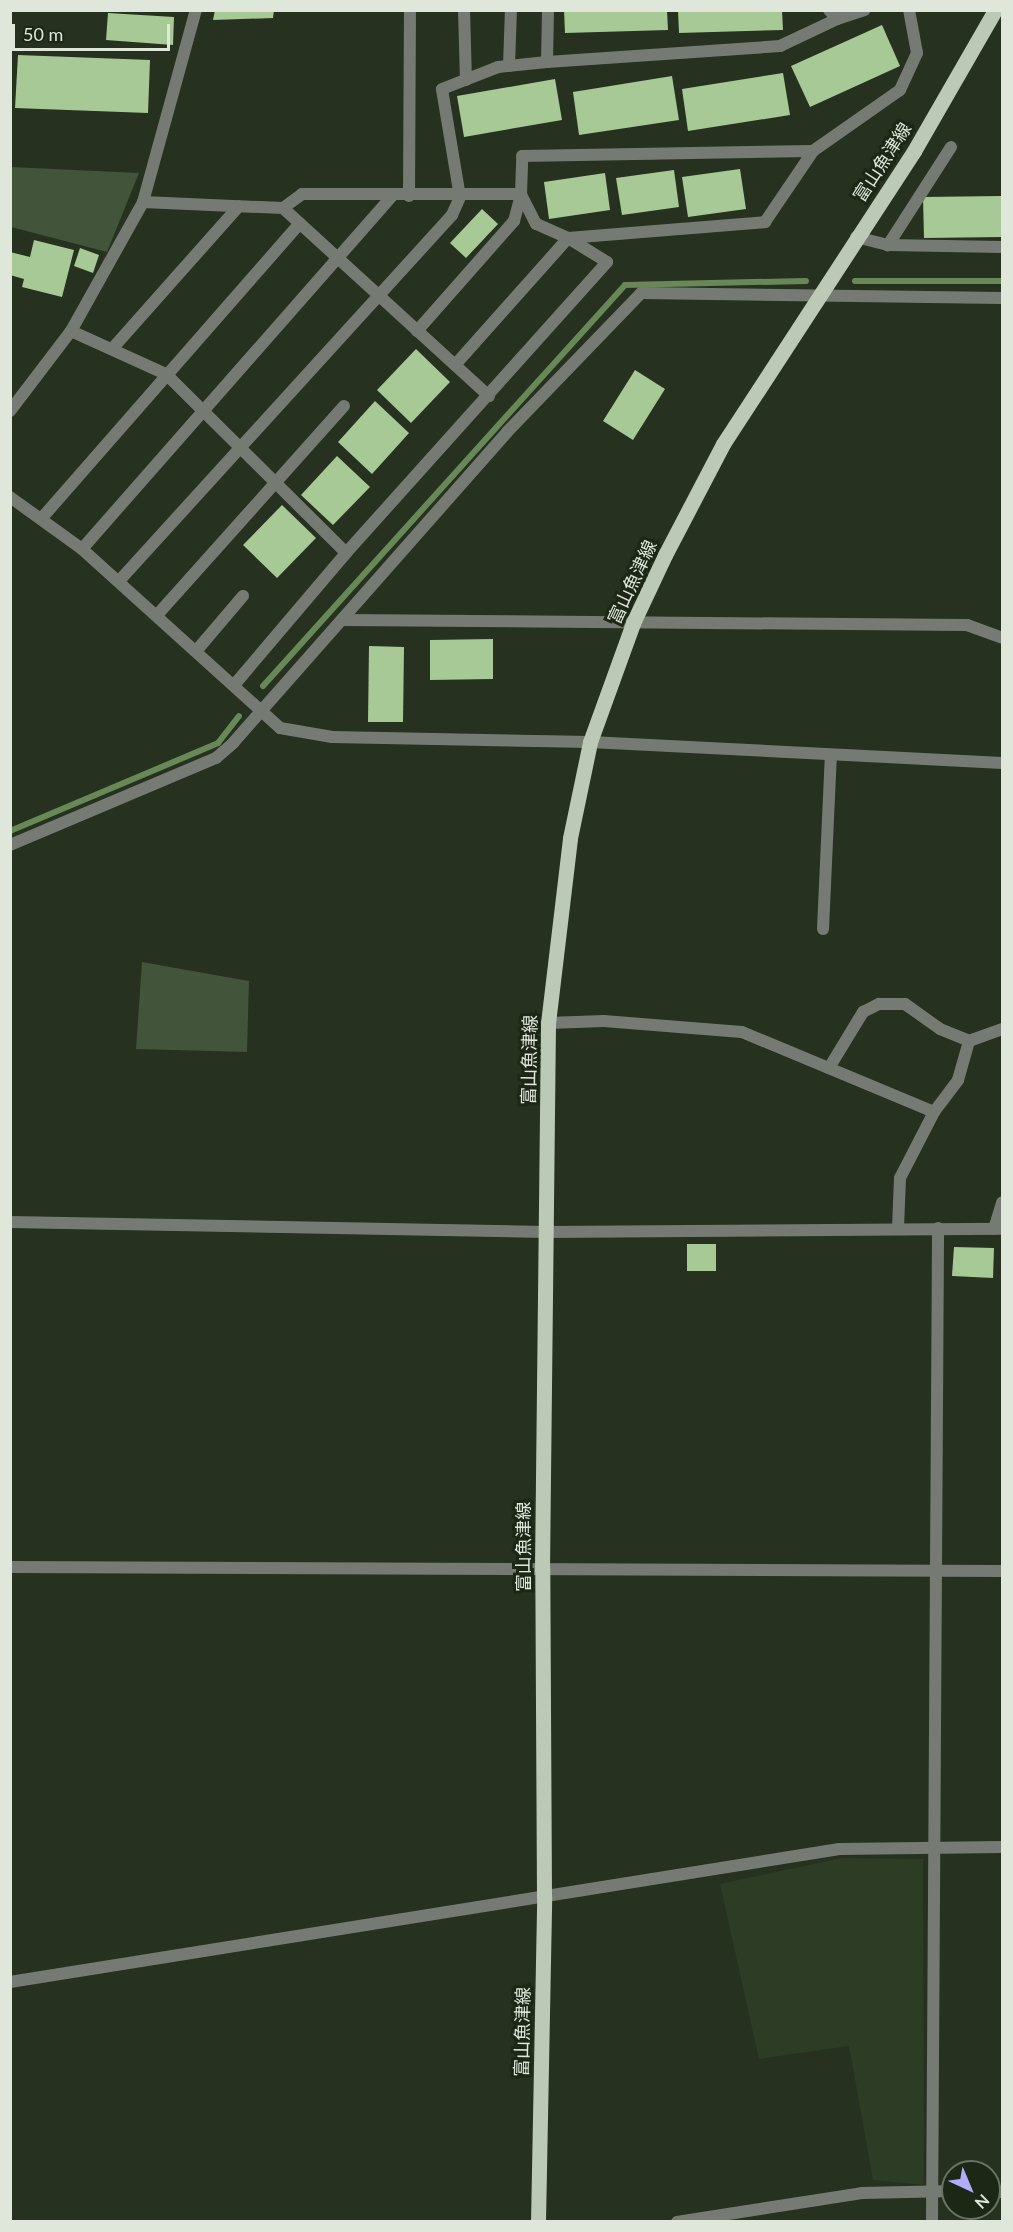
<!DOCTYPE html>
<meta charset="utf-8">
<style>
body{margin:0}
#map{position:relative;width:1013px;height:2232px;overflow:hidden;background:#263120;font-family:Lato,"Noto Sans JP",sans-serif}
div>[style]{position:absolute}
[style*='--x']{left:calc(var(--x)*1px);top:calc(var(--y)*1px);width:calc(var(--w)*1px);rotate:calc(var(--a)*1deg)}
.built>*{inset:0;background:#2d3c25}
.green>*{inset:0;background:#425439}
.stream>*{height:6px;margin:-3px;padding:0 3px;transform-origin:3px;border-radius:3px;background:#688858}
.building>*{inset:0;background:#a7c995}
.street>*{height:12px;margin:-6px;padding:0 6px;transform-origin:6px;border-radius:6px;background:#757b72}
.primary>*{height:15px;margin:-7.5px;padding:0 7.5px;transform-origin:7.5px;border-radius:7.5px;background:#bcc9b6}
span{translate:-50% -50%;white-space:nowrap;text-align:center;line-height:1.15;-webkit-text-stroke:6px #1c2716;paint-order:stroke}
.street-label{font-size:18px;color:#dfe7db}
.frame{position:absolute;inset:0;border:12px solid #dfe7db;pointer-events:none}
.north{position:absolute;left:941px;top:2160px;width:60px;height:60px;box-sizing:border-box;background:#1c2716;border:2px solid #6a7465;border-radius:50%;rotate:136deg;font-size:16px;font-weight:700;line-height:24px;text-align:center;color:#dfe7db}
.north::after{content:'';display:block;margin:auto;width:21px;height:27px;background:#b0aefa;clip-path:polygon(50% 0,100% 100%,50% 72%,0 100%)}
.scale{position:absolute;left:12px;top:24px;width:158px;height:27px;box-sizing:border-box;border:3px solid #dfe7db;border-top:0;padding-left:8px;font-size:18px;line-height:21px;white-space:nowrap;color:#dfe7db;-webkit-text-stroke:4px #1c2716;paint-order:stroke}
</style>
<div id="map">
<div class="built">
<i style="clip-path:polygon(842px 1858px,923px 1859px,924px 2185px,873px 2180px,849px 2046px,759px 2059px,720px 1884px)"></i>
</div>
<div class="green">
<i style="clip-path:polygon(10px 167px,11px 167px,139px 173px,107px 252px,11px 227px)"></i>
<i style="clip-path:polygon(142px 962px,249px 981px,247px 1052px,136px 1049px)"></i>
</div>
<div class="stream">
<i style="--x:855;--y:281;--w:147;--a:0"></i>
<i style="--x:263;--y:686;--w:540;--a:-47.93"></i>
<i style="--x:625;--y:285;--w:181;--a:-1.3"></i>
<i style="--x:10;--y:831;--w:226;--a:-22.9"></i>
<i style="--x:218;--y:743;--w:34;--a:-52"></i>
</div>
<div class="building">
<i style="clip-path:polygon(215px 10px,274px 10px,273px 18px,213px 20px)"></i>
<i style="clip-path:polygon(564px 10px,667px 10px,668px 30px,565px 33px)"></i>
<i style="clip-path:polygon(678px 10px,782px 10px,783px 30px,679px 33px)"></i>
<i style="clip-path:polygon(108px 13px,174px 17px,173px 45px,106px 40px)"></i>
<i style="clip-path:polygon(882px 25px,900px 66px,810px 107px,791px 66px)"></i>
<i style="clip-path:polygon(18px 55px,150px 60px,148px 113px,15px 108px)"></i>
<i style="clip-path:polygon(783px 73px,790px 115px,688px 131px,682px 89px)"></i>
<i style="clip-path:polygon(672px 76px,679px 120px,579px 135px,573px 92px)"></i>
<i style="clip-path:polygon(555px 79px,562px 120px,464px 137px,457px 96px)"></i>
<i style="clip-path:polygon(740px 169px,746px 209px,688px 217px,682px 177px)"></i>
<i style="clip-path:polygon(674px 170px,679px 207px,622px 215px,616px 178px)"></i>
<i style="clip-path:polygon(605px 173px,610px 210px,549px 219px,544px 182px)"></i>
<i style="clip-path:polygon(1002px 196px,1002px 237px,924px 238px,923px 197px)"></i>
<i style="clip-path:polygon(482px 209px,498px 224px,466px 258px,450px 243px)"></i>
<i style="clip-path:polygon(34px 240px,74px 250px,62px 297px,22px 287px,24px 279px,10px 275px,10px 252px,30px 257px)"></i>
<i style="clip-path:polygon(80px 248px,99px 255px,93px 273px,74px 266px)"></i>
<i style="clip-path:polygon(416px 349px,450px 382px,411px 423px,377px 390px)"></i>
<i style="clip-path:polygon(635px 370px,665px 389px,633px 440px,603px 421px)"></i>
<i style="clip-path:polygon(375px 401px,409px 433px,372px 474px,338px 442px)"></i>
<i style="clip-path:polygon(337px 456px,370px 487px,333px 525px,301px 495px)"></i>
<i style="clip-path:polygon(282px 505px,316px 538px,277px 578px,243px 545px)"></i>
<i style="clip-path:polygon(493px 639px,493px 679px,430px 680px,430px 640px)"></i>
<i style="clip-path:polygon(369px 646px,404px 647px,403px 722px,368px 722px)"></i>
<i style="clip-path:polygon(687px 1244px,716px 1244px,716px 1271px,687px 1271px)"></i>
<i style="clip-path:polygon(954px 1247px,994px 1248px,993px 1278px,952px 1276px)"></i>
</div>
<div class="street">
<i style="--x:464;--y:10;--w:70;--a:88.4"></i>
<i style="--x:829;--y:10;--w:12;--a:48"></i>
<i style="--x:837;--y:19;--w:29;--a:-18"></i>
<i style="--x:547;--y:62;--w:234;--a:-3.9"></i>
<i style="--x:780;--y:46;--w:63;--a:-25.3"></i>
<i style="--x:509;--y:66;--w:56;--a:-88"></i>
<i style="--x:951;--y:147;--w:117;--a:122.7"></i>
<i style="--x:888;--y:245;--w:114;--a:1"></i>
<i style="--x:409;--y:196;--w:186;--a:-89.7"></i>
<i style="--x:143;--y:202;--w:140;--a:2.5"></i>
<i style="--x:283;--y:208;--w:24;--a:-36"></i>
<i style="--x:302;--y:194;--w:219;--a:0"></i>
<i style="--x:283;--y:208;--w:279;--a:42.4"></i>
<i style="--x:856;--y:237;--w:33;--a:14"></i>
<i style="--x:71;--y:331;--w:104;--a:24.4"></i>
<i style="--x:166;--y:374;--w:254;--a:44.8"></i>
<i style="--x:417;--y:331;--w:147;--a:-48.6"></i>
<i style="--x:514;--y:221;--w:28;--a:-75"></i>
<i style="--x:521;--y:194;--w:38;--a:-88"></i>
<i style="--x:522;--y:156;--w:291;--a:-1"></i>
<i style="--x:813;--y:151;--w:106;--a:-35"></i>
<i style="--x:900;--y:90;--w:41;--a:-65.3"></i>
<i style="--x:917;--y:53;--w:44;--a:-100.5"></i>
<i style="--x:112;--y:349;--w:191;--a:-48.4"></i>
<i style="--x:455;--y:365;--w:170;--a:-48.3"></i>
<i style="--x:568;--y:238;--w:198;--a:-4.6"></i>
<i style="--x:765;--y:222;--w:86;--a:-55.9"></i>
<i style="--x:10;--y:411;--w:101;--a:-52.7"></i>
<i style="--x:71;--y:331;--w:148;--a:-60.8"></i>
<i style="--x:143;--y:202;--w:199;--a:-74.6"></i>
<i style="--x:10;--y:497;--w:89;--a:35.8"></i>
<i style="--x:82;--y:549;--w:267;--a:42.1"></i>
<i style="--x:280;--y:728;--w:53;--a:9.8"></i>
<i style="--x:332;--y:737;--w:258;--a:1.1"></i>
<i style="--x:590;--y:742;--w:413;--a:2.9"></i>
<i style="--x:41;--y:519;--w:393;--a:-48.8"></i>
<i style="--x:82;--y:549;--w:470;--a:-48.7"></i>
<i style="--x:119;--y:581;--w:495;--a:-47.7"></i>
<i style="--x:452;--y:215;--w:20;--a:-66"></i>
<i style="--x:460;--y:197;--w:109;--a:-99.5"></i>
<i style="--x:442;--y:89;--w:60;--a:-21.4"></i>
<i style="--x:498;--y:67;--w:49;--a:-5.8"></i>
<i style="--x:547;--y:62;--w:52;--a:-88.9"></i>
<i style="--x:158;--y:614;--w:279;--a:-48.2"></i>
<i style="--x:343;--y:620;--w:624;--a:0.46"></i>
<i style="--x:967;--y:625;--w:37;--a:20"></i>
<i style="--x:197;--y:650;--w:71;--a:-49.6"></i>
<i style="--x:235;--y:684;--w:172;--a:-49.7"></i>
<i style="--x:346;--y:553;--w:391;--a:-48.1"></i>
<i style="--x:607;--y:262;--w:46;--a:-148.4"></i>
<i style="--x:568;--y:238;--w:35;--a:-156"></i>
<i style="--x:536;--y:224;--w:34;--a:-117"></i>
<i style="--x:10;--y:845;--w:224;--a:-22.9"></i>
<i style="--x:216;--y:758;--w:23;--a:-41"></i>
<i style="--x:233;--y:743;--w:414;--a:-48.6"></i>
<i style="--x:507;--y:432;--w:193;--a:-46"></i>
<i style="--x:641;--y:293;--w:361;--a:0.8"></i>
<i style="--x:823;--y:929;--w:173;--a:-87.4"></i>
<i style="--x:548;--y:1023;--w:56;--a:-2"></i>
<i style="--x:604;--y:1021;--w:138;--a:4.6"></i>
<i style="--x:742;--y:1032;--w:208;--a:22.6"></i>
<i style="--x:829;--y:1068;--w:66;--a:-58.7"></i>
<i style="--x:863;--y:1012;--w:18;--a:-27"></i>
<i style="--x:879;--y:1004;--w:26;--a:0"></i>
<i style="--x:905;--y:1004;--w:43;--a:35.5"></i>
<i style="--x:940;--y:1029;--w:31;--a:22"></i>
<i style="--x:10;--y:1222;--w:536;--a:1.07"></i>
<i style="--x:546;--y:1232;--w:456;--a:-0.4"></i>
<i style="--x:898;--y:1228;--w:50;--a:-87.7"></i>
<i style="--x:900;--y:1178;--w:74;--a:-62.7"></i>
<i style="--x:934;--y:1112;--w:40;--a:-53"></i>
<i style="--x:958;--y:1080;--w:41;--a:-74.2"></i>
<i style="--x:969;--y:1041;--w:35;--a:-20"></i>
<i style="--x:994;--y:1229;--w:28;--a:-73"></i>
<i style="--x:10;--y:1567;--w:992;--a:0.23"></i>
<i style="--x:10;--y:1982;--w:840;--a:-9.11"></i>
<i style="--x:839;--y:1849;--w:163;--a:-0.7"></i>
<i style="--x:989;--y:2192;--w:13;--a:0"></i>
<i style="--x:677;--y:2222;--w:187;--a:-8.9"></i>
<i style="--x:862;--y:2193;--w:91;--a:-1.3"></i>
<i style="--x:932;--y:2222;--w:994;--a:-89.65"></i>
</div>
<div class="primary">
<i style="--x:538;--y:2222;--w:325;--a:-88.9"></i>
<i style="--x:544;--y:1897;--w:328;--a:-90.3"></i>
<i style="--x:542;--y:1569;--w:546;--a:-89.37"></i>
<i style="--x:548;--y:1023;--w:186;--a:-83.2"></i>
<i style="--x:570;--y:838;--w:98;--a:-78.2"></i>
<i style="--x:590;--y:742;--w:127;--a:-70.1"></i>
<i style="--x:633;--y:623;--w:75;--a:-64.8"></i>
<i style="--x:665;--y:555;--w:125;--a:-62.4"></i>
<i style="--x:723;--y:444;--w:350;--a:-56.9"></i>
<i style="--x:914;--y:151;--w:163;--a:-60.1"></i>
</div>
<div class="street-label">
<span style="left:882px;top:162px;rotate:-57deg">富山魚津線</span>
<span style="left:632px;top:582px;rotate:-65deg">富山魚津線</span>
<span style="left:529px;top:1060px;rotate:-89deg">富山魚津線</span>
<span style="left:523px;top:1547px;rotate:-90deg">富山魚津線</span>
<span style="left:522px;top:2032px;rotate:-89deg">富山魚津線</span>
</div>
<div class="frame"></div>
<div class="north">N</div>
<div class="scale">50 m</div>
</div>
